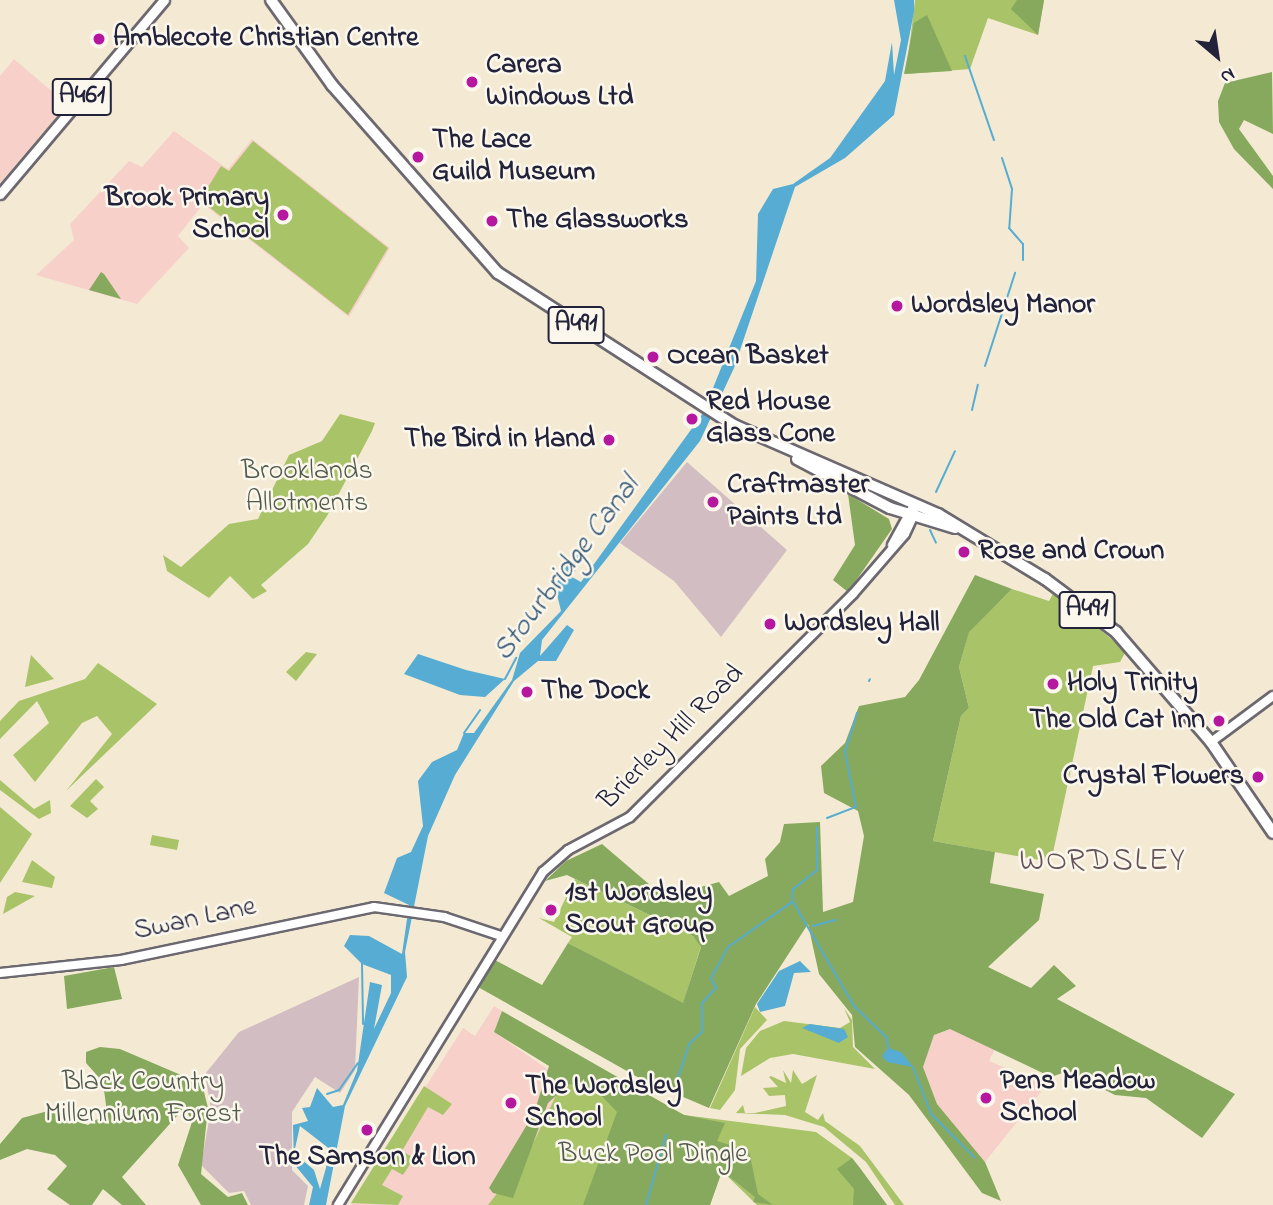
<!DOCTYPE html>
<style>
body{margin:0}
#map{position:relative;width:1273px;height:1205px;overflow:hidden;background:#f4ead3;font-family:"Indie Flower",sans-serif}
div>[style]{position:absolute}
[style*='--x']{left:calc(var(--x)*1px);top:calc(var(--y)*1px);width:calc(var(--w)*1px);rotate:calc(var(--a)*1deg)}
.built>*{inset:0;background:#f7d0ca}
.industrial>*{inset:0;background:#d2bec2}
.green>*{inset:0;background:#a9c369}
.forest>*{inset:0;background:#86a95d}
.water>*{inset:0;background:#56acd2}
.stream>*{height:2px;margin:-1px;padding:0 1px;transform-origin:1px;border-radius:1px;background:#56acd2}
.roads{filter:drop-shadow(2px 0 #6c6870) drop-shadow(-2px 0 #6c6870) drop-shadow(0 2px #6c6870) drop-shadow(0 -2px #6c6870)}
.secondary>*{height:8px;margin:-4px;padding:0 4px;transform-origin:4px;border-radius:4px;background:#fff}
.primary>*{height:9px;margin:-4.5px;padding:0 4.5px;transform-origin:4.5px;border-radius:4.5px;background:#fff}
.highway>*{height:10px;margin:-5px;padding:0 5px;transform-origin:5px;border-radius:5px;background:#fff}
.dots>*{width:19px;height:19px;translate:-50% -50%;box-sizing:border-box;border:4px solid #fbf7ec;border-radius:50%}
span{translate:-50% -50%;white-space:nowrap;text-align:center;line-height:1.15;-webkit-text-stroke:5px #fbf7ec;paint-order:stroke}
.shield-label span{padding:2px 5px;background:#fbf7ec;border:2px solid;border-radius:5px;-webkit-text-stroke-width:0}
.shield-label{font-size:26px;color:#22223b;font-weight:700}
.poi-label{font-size:28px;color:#22223b;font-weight:700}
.left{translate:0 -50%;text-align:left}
.right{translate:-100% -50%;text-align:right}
.park-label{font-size:28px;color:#515a4b}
.street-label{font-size:28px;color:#22223b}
.water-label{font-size:30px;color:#375977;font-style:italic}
.quarter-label{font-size:32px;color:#665358;letter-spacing:2px}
.north{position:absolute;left:1182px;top:21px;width:70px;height:70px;-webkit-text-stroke:5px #fbf7ec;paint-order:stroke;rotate:151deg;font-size:19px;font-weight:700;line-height:28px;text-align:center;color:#22223b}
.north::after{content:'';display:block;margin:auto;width:24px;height:32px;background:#22223b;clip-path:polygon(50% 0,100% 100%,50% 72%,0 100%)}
</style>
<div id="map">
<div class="built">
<i style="clip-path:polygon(14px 59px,67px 104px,0 183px,0 76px)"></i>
<i style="clip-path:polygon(174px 131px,228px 169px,252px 139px,390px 248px,349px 317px,203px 204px,178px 236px,189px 248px,137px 304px,36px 275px,74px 240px,70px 224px,129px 161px,142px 167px)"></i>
<i style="clip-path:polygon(494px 1006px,502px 1011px,494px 1032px,569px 1084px,552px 1205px,350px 1205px,463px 1028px,475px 1036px)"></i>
<i style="clip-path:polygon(950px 1029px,996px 1047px,989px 1061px,1034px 1080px,1041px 1092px,985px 1162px,937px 1104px,923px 1067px,934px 1035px)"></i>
</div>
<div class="industrial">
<i style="clip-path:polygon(687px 462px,787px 550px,721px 637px,674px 581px,620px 543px)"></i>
<i style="clip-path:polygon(359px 977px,355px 1070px,340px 1093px,315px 1077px,292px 1112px,292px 1170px,308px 1186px,304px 1205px,251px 1205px,244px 1191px,229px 1193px,201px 1165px,211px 1109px,205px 1074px,239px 1032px)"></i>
</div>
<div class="green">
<i style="clip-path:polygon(915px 0,1044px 0,1038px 35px,988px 18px,970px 69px,906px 74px)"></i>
<i style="clip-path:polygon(253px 141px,388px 248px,348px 315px,200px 200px,221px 166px,229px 171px)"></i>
<i style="clip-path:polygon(340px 414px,375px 423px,372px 431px,327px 516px,308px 544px,261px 585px,267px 591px,253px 599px,230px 576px,209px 598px,167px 571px,163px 555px,181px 567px,229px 524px,258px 519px,289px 455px,322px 441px)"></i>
<i style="clip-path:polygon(1012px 589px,1049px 601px,1054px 592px,1126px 651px,1120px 662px,1093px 666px,1051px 862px,933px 841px,961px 716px,969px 708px,959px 667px,969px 631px)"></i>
<i style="clip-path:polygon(306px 652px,317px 654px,296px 681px,286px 672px)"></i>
<i style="clip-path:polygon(31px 655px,54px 679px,25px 687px)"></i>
<i style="clip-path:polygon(98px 663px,157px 704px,66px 791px,112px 734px,97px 716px,82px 723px,35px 782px,13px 755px,49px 723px,37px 701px,0 739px,0 721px,19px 701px,85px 679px)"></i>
<i style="clip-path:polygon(96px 779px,104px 787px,90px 801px,98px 809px,87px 818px,70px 806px)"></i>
<i style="clip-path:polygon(0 780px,34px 809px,50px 800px,51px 813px,39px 819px,0 790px)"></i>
<i style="clip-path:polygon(0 807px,32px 834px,0 883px)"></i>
<i style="clip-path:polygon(152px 835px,179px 840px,177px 850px,150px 845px)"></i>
<i style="clip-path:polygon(32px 860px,55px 877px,52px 888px,22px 882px)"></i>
<i style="clip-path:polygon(575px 879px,693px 936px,701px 946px,683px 1004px,568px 943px,572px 937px,539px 918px,554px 922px)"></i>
<i style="clip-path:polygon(15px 892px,35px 896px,3px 914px,7px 897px)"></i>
<i style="clip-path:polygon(755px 1007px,767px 1020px,740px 1049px,735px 1090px,720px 1110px,710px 1108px)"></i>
<i style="clip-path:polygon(844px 1008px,852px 1020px,853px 1047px,875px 1069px,793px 1054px,770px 1058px,741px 1076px,746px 1048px,760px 1031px,784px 1021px,840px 1028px,850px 1022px)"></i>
<i style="clip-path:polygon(549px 1066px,622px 1084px,684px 1115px,816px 1132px,852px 1158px,887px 1205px,757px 1205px,722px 1171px,710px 1205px,488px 1205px,528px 1154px,561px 1085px)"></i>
<i style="clip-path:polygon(783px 1070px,791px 1083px,793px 1070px,802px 1084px,817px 1075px,805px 1112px,818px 1120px,823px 1113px,825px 1121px,860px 1146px,904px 1205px,895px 1205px,866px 1162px,824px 1127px,785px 1115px,736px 1113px,743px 1105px,745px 1113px,755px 1113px,786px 1106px,785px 1095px,769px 1096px,763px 1088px,778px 1087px,769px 1077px,771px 1076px,786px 1083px)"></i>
<i style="clip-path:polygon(424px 1086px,452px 1104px,443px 1115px,428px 1107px,402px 1151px,414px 1158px,403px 1175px,392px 1169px,382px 1185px,403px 1196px,398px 1205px,351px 1203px)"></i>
</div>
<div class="forest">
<i style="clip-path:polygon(1017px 0,1044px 0,1038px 35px,1011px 9px)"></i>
<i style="clip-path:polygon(927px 15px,952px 71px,904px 74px,914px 23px)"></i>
<i style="clip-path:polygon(1272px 72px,1273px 134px,1244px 120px,1239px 129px,1273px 176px,1273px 189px,1234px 149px,1219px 122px,1218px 101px,1225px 83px)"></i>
<i style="clip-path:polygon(101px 272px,104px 274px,121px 299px,89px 290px)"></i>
<i style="clip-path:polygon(848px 494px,889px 519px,892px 529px,848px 592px,833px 580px,855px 545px)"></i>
<i style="clip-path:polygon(975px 575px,1012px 589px,969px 632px,959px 667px,969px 708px,961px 716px,933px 841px,995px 852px,990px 883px,1044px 894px,1039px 920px,988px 967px,1031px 988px,1054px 965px,1076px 986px,1057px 999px,1235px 1094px,1202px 1138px,1146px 1098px,1115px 1095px,1068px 1071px,1051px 1077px,950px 1029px,934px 1035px,923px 1067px,937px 1104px,985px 1162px,1001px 1201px,982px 1193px,909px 1095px,855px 1047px,852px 1015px,819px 974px,808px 924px,756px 1004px,709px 1108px,641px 1079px,478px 987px,493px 959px,542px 985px,568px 943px,683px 1003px,701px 947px,693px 936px,567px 875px,545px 881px,566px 861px,602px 844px,664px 897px,719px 882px,729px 896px,768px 876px,765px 859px,780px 842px,784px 824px,820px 822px,823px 912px,853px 902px,864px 836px,858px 811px,824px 793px,821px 766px,845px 743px,859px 706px,905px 697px,919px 680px)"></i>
<i style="clip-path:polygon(114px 967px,122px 999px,67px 1009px,64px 976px)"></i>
<i style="clip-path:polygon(502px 1011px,684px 1115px,725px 1123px,717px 1141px,749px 1151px,758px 1194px,773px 1205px,753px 1202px,755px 1197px,722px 1171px,710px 1205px,583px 1205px,617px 1112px,596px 1090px,569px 1084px,548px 1103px,513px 1198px,493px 1193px,489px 1188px,534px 1113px,549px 1066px,494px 1032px)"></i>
<i style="clip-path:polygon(100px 1047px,120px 1049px,202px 1084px,208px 1108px,201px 1174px,228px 1197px,242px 1193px,248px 1205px,201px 1205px,178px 1165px,192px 1122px,185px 1107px,122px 1177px,146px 1205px,122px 1205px,103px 1189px,92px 1205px,70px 1205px,47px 1189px,67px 1166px,55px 1155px,27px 1149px,0 1160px,0 1144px,22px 1118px,48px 1111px,88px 1125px,107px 1113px,103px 1082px,86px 1063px,86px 1052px)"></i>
<i style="clip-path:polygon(852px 1158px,860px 1168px,887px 1205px,853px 1205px,854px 1189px,837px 1169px)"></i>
</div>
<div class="water">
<i style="clip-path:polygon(evenodd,894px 0,914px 0,914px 12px,894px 115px,845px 158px,795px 187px,734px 368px,700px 441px,542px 640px,540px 656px,567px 625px,574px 630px,556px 661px,538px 661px,514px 681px,455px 775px,428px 836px,405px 952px,407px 977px,345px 1106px,326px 1205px,309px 1205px,313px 1187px,294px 1164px,293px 1125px,308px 1121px,302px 1108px,310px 1107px,317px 1088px,333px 1107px,343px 1105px,357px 1071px,370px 982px,382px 985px,374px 1029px,391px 993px,391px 975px,362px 964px,344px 946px,350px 935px,369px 936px,402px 954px,409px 905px,384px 893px,397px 858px,411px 852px,423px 826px,418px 781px,432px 762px,457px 750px,464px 733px,474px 733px,512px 680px,520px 653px,561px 611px,555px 586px,581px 541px,589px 543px,572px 577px,581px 582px,703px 413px,756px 281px,758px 214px,773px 189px,793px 184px,830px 158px,885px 81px,892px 42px,894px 75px,901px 40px,894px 0,300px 1126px,331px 1150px,320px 1189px,314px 1170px,294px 1153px,300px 1126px)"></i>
<i style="clip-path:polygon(418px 654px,466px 670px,505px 679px,485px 697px,460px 695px,404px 674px)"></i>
<i style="clip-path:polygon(800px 961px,811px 972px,794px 973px,785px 1006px,760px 1012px,757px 1004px,779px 971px)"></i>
<i style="clip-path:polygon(810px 1024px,844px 1029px,848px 1037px,839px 1043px,802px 1028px)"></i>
<i style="clip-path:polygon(888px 1048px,901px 1052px,913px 1067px,887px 1062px,882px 1056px)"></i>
</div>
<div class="stream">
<i style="--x:965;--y:56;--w:89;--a:71"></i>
<i style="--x:1002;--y:158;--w:33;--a:72"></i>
<i style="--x:1012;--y:189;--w:39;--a:94"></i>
<i style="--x:1009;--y:228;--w:21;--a:49"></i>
<i style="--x:1023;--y:244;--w:16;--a:90"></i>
<i style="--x:985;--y:366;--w:98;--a:-72.1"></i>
<i style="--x:972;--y:410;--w:26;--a:-77"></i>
<i style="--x:936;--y:492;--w:45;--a:-65.1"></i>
<i style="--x:930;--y:530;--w:14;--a:65"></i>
<i style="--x:505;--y:679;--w:24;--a:-62"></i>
<i style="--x:869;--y:681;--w:2;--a:-63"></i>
<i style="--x:464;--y:733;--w:28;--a:-55"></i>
<i style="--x:827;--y:818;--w:31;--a:-21"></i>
<i style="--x:856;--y:807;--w:56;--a:-101.3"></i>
<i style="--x:845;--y:752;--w:41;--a:-72.9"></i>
<i style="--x:793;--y:902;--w:121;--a:59.6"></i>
<i style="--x:854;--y:1006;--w:46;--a:44.1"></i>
<i style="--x:887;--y:1038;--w:10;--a:84"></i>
<i style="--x:813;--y:926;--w:24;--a:-15"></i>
<i style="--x:362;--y:964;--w:60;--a:89"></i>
<i style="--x:913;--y:1067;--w:50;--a:69"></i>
<i style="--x:931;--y:1114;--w:62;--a:45"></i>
<i style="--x:678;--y:1077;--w:36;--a:-71"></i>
<i style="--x:690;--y:1043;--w:16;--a:-43"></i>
<i style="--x:702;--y:1032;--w:29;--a:-90"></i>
<i style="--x:702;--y:1003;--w:21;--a:-47"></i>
<i style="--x:716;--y:988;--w:11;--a:-117"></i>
<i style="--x:711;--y:978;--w:35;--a:-61"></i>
<i style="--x:728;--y:947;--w:78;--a:-35.1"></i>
<i style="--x:792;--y:902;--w:13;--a:-86"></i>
<i style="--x:793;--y:889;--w:31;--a:-38"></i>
<i style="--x:817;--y:870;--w:43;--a:-90"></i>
<i style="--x:327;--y:1094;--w:13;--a:-18"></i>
<i style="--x:339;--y:1090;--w:33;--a:-55"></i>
<i style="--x:646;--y:1205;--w:73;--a:-74.1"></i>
</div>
<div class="roads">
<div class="secondary">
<i style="--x:892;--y:545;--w:46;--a:-61.2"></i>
<i style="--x:1211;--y:742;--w:77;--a:-36.6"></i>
<i style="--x:0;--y:973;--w:122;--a:-6.1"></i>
<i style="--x:121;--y:960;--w:258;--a:-11.8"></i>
<i style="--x:374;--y:907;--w:71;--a:8.1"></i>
<i style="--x:444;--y:917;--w:60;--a:18.4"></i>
<i style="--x:338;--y:1205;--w:391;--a:-58.4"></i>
<i style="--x:543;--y:872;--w:33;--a:-41"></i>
<i style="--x:568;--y:850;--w:70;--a:-28"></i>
<i style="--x:630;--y:817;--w:315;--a:-45"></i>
<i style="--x:853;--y:594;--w:79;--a:-49.1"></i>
<i style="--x:905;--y:534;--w:23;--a:-65"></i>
</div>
<div class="primary">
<i style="--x:0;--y:194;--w:254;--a:-49.8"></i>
</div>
<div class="highway">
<i style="--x:271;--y:0;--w:105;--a:54.3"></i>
<i style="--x:332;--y:85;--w:251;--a:48.6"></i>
<i style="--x:498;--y:273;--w:281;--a:32.8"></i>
<i style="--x:734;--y:425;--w:223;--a:23.6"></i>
<i style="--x:938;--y:514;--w:125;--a:31.3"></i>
<i style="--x:1045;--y:579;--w:89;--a:36.7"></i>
<i style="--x:1116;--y:632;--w:145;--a:49.2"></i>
<i style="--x:1211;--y:742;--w:110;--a:55.7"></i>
<i style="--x:797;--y:459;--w:105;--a:27.8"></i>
<i style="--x:890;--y:508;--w:68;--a:17.1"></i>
</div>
</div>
<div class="dots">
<i style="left:99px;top:39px;background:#b5179e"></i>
<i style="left:472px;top:82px;background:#b5179e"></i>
<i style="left:418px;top:157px;background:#b5179e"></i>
<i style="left:283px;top:215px;background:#b5179e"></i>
<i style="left:492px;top:221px;background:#b5179e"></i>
<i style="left:897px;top:306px;background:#b5179e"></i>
<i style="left:653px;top:357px;background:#b5179e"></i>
<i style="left:692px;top:419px;background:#b5179e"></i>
<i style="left:609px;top:440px;background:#b5179e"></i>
<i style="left:713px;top:502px;background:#b5179e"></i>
<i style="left:964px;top:552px;background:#b5179e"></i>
<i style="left:770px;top:624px;background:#b5179e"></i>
<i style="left:1053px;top:684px;background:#b5179e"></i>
<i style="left:527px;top:692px;background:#b5179e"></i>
<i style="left:1219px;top:721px;background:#b5179e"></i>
<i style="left:1258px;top:777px;background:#b5179e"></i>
<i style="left:551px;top:910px;background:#b5179e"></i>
<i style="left:986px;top:1098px;background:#b5179e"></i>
<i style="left:511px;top:1103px;background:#b5179e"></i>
<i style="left:367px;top:1130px;background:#b5179e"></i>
</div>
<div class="shield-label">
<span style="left:82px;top:97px">A461</span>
<span style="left:576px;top:325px">A491</span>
<span style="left:1087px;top:610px">A491</span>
</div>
<div class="poi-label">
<span class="left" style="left:113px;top:39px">Amblecote Christian Centre</span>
<span class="left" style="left:486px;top:82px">Carera<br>Windows Ltd</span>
<span class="left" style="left:432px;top:157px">The Lace<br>Guild Museum</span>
<span class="right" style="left:269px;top:215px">Brook Primary<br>School</span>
<span class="left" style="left:506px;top:221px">The Glassworks</span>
<span class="left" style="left:911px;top:306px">Wordsley Manor</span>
<span class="left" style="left:667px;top:357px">Ocean Basket</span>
<span class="left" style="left:706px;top:419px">Red House<br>Glass Cone</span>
<span class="right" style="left:595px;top:440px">The Bird in Hand</span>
<span class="left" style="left:727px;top:502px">Craftmaster<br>Paints Ltd</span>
<span class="left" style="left:978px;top:552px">Rose and Crown</span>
<span class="left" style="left:784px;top:624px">Wordsley Hall</span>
<span class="left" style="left:1067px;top:684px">Holy Trinity</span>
<span class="left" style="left:541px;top:692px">The Dock</span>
<span class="right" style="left:1205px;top:721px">The Old Cat Inn</span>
<span class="right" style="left:1244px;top:777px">Crystal Flowers</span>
<span class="left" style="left:565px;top:910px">1st Wordsley<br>Scout Group</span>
<span class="left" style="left:1000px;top:1098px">Pens Meadow<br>School</span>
<span class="left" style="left:525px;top:1103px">The Wordsley<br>School</span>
<span style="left:367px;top:1158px">The Samson &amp; Lion</span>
</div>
<div class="park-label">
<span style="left:307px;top:488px">Brooklands<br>Allotments</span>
<span style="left:143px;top:1099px">Black Country<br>Millennium Forest</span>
<span style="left:653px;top:1155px">Buck Pool Dingle</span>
</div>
<div class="street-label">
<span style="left:672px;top:738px;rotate:-45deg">Brierley Hill Road</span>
<span style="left:195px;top:920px;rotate:-12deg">Swan Lane</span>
</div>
<div class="water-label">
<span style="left:567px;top:569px;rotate:-53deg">Stourbridge Canal</span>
</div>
<div class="quarter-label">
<span style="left:1103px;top:862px">WORDSLEY</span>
</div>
<div class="north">N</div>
</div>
